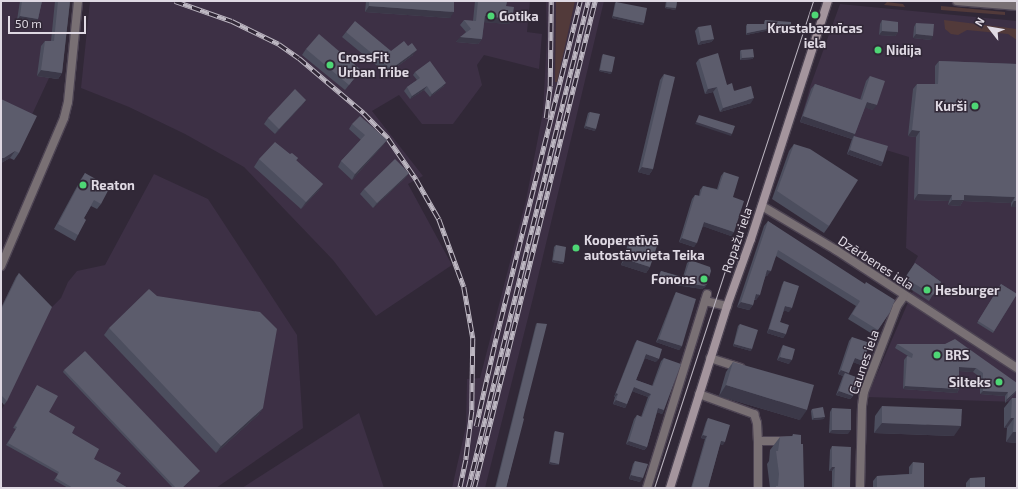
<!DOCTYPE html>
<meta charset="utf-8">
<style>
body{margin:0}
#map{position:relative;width:1018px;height:489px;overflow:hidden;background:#312837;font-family:"Exo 2",sans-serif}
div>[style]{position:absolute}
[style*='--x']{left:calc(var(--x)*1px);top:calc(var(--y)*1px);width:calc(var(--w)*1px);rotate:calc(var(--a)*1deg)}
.built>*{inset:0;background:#3d3045}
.green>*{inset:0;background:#523a3a}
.roads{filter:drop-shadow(1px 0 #4d4453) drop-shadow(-1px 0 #4d4453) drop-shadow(0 1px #4d4453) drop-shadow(0 -1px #4d4453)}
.street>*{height:8px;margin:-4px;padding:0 4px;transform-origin:4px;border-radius:4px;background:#797074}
.secondary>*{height:8px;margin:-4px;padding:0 4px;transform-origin:4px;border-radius:4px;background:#a4959d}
.tram>*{height:1px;margin:-0.5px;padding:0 0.5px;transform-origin:0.5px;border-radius:0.5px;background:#bdb7c2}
.rail>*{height:4.5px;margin-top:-2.25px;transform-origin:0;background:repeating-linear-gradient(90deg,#312837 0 9px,#bdb7c2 0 18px);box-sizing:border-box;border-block:1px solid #bdb7c2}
.wall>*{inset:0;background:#4c4e5e}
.shaded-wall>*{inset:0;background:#3b3848}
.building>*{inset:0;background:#5c5c6c}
.dots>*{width:11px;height:11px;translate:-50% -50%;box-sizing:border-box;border:2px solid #312837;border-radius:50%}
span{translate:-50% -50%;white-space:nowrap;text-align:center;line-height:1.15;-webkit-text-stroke:3px #312837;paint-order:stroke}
.poi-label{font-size:13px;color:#dfd9e3;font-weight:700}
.left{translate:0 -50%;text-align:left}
.right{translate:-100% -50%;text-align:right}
.street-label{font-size:13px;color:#dfd9e3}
.frame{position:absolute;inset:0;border:2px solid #dfd9e3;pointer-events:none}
.north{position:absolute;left:970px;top:8px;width:40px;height:40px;-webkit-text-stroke:3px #312837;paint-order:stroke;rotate:301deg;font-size:11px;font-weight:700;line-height:16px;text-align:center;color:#dfd9e3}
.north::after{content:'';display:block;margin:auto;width:14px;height:18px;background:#dfd9e3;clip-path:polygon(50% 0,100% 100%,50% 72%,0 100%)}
.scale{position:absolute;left:8px;top:16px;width:78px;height:18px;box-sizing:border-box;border:2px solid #dfd9e3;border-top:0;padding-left:5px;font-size:12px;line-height:14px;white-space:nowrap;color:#dfd9e3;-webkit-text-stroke:3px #312837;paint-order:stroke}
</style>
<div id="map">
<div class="built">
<i style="clip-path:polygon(1px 1px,67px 1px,58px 79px,49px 78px,29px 121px,32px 123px,14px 160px,7px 157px,5px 161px,1px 163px)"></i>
<i style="clip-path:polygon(90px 1px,530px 1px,527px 32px,542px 34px,539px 69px,484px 55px,477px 65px,482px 85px,453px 124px,422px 124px,399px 95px,372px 111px,423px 176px,408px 184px,452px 265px,376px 316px,333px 260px,244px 167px,185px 134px,129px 107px,81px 88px)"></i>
<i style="clip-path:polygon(546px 1px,556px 1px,555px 82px,575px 1px,604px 1px,533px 298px,485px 488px,452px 488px,466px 426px,467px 379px,480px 378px,526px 200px,543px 112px,547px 36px)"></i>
<i style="clip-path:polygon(840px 4px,1017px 21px,1017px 402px,867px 397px,913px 291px,911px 269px,918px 256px,906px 248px,909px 157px,886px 150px,881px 166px,847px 154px,852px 139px,800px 122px,810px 87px)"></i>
<i style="clip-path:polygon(154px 174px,208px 199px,297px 335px,303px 428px,216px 488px,1px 488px,1px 411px,4px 405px,1px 401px,1px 308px,16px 277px,49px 310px,61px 298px,68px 282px,77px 271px,105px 265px)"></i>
<i style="clip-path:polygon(359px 413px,384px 488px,242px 488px)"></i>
</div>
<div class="green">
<i style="clip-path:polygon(556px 1px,575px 1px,557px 82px,555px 82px)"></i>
<i style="clip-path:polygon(887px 2px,903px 4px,905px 7px,884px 5px)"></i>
<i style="clip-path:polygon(941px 6px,1005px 12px,1005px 15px,941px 10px)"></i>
<i style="clip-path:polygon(944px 20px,1017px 29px,1017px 40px,1008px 34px,967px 30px,958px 35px,951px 34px,945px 29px)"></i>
</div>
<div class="roads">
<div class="street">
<i style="--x:957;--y:1;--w:60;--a:4.8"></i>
<i style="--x:762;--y:206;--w:86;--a:30.7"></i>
<i style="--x:836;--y:250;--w:216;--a:33.1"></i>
<i style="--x:1;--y:266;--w:161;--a:-66.9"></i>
<i style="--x:64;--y:118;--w:16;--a:-76"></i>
<i style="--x:68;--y:102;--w:101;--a:-84.3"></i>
<i style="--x:705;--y:301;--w:23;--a:13"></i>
<i style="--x:710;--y:358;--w:32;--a:18"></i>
<i style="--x:699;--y:394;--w:59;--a:20"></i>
<i style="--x:754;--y:414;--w:9;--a:72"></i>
<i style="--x:757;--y:423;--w:18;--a:87"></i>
<i style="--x:758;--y:441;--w:47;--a:90"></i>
<i style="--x:758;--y:441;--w:29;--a:0"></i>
<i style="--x:647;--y:488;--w:203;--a:-72.8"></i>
<i style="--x:860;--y:488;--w:82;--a:-88.6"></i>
<i style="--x:862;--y:406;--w:14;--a:-82"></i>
<i style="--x:864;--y:392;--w:92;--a:-69"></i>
<i style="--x:897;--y:306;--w:12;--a:-55"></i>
</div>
<div class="secondary">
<i style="--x:670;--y:488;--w:191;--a:-72.6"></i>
<i style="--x:727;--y:306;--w:71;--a:-70.3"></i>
<i style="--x:751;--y:239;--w:250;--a:-72.1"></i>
</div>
</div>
<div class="tram">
<i style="--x:654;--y:488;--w:512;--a:-71.92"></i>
</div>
<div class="rail">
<i style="--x:175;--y:1;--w:60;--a:19.3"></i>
<i style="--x:232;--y:21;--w:52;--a:26.1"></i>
<i style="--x:279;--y:44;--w:24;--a:35"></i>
<i style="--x:299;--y:58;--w:85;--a:40.2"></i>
<i style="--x:364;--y:113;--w:35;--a:46"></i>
<i style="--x:388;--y:138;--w:50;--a:55.7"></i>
<i style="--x:416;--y:179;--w:46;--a:60.1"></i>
<i style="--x:439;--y:219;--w:72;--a:69.8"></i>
<i style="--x:464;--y:287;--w:52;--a:80"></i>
<i style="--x:473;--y:338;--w:73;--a:90.8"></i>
<i style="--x:472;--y:411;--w:49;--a:97"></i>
<i style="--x:466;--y:460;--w:29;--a:102"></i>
<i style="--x:546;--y:118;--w:32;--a:-83"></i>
<i style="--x:550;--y:86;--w:85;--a:-89.3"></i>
<i style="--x:476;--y:426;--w:90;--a:-77.2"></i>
<i style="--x:496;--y:338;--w:347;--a:-76"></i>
<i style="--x:468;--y:488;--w:502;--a:-76.16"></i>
<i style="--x:474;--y:488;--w:502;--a:-76.05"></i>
</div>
<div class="wall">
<i style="clip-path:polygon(20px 1px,42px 1px,38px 19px,35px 24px,17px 20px)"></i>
<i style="clip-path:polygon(55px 1px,70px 1px,62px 73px,58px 79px,37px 76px,41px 46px,45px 41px,51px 41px)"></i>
<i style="clip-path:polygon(366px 1px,454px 1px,450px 18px,365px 12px)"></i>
<i style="clip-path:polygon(475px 1px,507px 1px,506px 6px,512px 19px,509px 24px,484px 22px,482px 39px,478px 44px,456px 42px,466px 32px,460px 25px,464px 20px,473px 21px)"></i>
<i style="clip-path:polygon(666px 1px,677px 1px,676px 8px,675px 10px,665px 8px)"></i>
<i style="clip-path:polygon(616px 2px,643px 25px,612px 18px,615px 3px)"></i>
<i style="clip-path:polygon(765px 20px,791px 24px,790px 26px,784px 27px,783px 32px,782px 34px,771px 33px,770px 30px,746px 35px,746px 26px,747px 24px,764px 24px,764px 22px)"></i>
<i style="clip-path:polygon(882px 20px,898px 32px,895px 36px,879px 35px,880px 24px)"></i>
<i style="clip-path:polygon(916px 23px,931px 40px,913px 38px,914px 27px)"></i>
<i style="clip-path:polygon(698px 27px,714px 39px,711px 42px,698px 45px,695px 31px)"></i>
<i style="clip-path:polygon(346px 32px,391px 51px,413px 55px,387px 74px,342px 37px)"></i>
<i style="clip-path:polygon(306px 49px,361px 70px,345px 90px,302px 55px)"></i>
<i style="clip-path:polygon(741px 50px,754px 57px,752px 59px,740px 60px,740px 51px)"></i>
<i style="clip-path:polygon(603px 54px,611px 74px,599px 71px,602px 56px)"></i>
<i style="clip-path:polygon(699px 59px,727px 85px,751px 103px,720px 112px,713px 92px,705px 94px,696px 63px)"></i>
<i style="clip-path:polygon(939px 61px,1017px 64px,1017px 207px,1011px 207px,1011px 203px,963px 201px,960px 206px,948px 205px,949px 201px,914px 200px,916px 137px,908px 136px,913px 89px,917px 84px,935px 84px,935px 66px)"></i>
<i style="clip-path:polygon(415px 72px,444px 86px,430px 97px,424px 90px,410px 99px,404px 91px,407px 87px,417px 80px,413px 75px)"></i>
<i style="clip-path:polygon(664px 74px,653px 169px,649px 175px,638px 172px,660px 80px)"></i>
<i style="clip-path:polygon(870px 76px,873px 110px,865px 107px,854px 136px,883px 162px,881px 166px,847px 154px,852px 139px,800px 122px,811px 89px,815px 84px,860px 100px,866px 81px)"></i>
<i style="clip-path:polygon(1px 99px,19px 153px,14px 160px,10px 158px,1px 163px)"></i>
<i style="clip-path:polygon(306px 100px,302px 105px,275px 134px,264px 124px,268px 118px)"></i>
<i style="clip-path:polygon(590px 112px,595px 131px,584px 128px,588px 113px)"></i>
<i style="clip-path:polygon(352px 124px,387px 140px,383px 145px,352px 180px,338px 167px,341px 161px,361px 140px,349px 129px)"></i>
<i style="clip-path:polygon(794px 144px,829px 226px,824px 233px,772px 199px,789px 151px)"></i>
<i style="clip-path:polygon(290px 154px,298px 158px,296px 161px,323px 184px,318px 191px,301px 209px,254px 167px,259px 159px)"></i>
<i style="clip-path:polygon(724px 172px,733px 197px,734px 232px,731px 236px,703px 226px,694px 247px,679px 242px,692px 199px,695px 195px,699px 196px,700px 190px,703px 186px,717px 189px,721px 176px)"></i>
<i style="clip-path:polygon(85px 173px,101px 204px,97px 209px,91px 206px,84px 218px,78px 235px,75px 241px,54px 229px,81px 179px)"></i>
<i style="clip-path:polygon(409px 173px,405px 178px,373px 208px,360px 194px,364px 189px)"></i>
<i style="clip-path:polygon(768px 221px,890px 312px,874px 335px,848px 319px,856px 306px,776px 256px,767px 276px,766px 275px,756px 300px,754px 300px,753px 305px,749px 310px,737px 307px,764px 226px)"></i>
<i style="clip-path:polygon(632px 238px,650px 267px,646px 273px,621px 265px,628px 244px)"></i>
<i style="clip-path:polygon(556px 245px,564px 262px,562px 264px,552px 262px,554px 247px)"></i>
<i style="clip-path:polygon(690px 260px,707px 284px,705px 287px,702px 289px,657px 282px,659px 274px,661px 271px,683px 277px,687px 263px)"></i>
<i style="clip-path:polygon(915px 263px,941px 282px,929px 301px,901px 283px)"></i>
<i style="clip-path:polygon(19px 273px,7px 401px,4px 405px,1px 401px,1px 308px,16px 277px)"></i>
<i style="clip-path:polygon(784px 281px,789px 312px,784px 310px,780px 322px,786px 334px,783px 338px,767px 333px,782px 285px)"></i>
<i style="clip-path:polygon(1001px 284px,1017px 294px,993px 333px,977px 323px)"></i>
<i style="clip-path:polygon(676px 292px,682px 346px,679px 350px,656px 342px,674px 296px)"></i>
<i style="clip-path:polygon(537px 323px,523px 418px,506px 488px,495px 488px,536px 324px)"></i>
<i style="clip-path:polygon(740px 324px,751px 351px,733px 346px,738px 326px)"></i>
<i style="clip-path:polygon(109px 328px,263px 408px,258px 415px,216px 453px,104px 335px)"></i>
<i style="clip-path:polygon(852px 337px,863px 361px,861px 365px,853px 362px,848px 375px,853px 396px,850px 399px,836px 395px,843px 376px,838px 374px,849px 341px)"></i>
<i style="clip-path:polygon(637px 340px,656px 362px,645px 358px,636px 380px,652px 386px,661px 361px,664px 358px,664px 410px,662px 414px,657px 412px,647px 447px,644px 450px,626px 444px,634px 419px,637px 415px,641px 417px,648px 397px,632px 391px,627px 404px,625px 408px,613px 404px,615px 397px,614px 397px,635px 343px)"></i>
<i style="clip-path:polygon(897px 344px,945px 344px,1016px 392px,1005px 403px,1005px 396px,980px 394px,980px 377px,973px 372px,959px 371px,959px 389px,957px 393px,903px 389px,904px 360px,907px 356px,908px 356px,895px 348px)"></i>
<i style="clip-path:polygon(783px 345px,789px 364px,777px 360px,781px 349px)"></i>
<i style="clip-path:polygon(733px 362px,800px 420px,719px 396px,726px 372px)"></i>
<i style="clip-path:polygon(64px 370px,198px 473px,182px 488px,173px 488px,63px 372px)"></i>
<i style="clip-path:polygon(36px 387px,49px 412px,72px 433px,94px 459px,116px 481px,128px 488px,68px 488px,54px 480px,58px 474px,6px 445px,16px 429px,13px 428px)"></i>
<i style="clip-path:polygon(1012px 398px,1017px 443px,1006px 442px,1007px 428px,1004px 428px,1004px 408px)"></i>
<i style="clip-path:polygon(882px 406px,954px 436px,874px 433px,875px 416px)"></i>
<i style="clip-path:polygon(832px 408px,848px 434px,829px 433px,830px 412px)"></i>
<i style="clip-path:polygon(812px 409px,824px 419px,812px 420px,811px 411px)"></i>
<i style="clip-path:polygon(708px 418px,723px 445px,720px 444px,708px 488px,691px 488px,705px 439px,701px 438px,706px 422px)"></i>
<i style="clip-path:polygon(555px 431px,559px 464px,558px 465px,549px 464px,554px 433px)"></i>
<i style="clip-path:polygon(793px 434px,801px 444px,804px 488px,770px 488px,767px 464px,769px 461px,770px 450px,780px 437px,792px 436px)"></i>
<i style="clip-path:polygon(832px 446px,850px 488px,832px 488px,832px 471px,829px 471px,830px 450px)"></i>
<i style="clip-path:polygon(635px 461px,640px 482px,629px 479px,633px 464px)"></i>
<i style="clip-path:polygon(913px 462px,924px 488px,873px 488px,873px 481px,877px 476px,909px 474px,909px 467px)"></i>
<i style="clip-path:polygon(970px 478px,985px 488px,966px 488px,966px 483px)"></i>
</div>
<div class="shaded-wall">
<i style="clip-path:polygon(369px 6px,454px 12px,450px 18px,365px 12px)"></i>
<i style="clip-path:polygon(666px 7px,676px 8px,675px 10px,665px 8px)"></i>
<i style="clip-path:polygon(20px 16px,38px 19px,35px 24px,17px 20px)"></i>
<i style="clip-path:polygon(485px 16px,512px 19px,509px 24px,481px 22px)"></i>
<i style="clip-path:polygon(613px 16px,644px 23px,643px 25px,612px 18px)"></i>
<i style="clip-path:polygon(791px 24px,790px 26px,783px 28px,784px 26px)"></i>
<i style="clip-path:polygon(772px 28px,770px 30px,746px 35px,747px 33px)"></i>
<i style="clip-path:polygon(882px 31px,898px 32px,895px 36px,879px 35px)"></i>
<i style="clip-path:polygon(773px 32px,783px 32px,782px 34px,771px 33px)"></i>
<i style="clip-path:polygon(916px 34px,933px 36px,931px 40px,913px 38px)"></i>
<i style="clip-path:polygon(460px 37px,482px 39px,478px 44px,456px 42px)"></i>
<i style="clip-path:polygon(714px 39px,711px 42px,698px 45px,701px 41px)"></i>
<i style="clip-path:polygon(417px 50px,413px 55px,387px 74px,391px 69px)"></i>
<i style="clip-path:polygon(754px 57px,752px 59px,740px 60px,742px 58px)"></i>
<i style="clip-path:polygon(41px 70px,62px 73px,58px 79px,37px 76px)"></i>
<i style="clip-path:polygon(600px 70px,612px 72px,611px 74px,599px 71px)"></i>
<i style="clip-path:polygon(446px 83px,444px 86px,430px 97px,432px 94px)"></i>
<i style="clip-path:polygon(427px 86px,424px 90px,410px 99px,412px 96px)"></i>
<i style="clip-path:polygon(717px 87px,713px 92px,705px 94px,708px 89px)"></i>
<i style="clip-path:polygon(754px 98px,751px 103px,720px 112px,723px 108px)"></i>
<i style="clip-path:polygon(306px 100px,302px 105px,275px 134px,279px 129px)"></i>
<i style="clip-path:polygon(867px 102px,877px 105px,873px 110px,863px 107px)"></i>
<i style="clip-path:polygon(803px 116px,855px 134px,852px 139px,800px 122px)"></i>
<i style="clip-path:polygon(696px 122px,732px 134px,731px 136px,695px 124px)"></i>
<i style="clip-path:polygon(586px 126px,596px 129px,595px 131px,584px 128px)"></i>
<i style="clip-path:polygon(912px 130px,920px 131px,916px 137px,908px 136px)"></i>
<i style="clip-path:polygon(387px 140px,383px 145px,352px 180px,355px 174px)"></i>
<i style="clip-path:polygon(850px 150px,883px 162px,881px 166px,847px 154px)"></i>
<i style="clip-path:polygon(15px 151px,10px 158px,1px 163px,1px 158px)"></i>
<i style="clip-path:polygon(642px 167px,653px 169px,649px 175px,638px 172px)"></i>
<i style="clip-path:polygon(409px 173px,405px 178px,373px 208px,377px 203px)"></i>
<i style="clip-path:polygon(323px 184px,318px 191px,301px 209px,306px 202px)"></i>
<i style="clip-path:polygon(918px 194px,952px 195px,949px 201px,914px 200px)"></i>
<i style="clip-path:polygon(964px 195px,1015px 197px,1011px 203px,963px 201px,960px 206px,948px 205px,952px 200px)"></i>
<i style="clip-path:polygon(1014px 201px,1017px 201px,1017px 207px,1011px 207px)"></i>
<i style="clip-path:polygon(704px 222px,734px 232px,731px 236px,702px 226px)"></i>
<i style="clip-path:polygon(682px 238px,697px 243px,694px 247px,679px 242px)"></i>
<i style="clip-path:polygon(625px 259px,650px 267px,646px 273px,621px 265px)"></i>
<i style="clip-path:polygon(553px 260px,564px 262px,562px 264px,552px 262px)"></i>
<i style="clip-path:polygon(767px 270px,771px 271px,767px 276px,764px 275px)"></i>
<i style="clip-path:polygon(659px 278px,707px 284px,705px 287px,702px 289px,657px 282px)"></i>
<i style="clip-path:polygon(756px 294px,760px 295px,756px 300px,753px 299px)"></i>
<i style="clip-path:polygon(741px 302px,753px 305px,749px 310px,737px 307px)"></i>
<i style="clip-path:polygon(785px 306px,792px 308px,789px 312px,782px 310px)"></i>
<i style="clip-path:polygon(769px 329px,786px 334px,783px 338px,767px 333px)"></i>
<i style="clip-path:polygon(659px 339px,682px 346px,679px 350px,656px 342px)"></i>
<i style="clip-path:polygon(734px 344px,752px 349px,751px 351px,733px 346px)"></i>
<i style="clip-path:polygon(646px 354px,659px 359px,656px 362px,644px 358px)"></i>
<i style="clip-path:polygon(780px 357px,792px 360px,789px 364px,777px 360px)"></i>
<i style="clip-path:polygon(855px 358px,863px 361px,861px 365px,852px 362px)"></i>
<i style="clip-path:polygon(959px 367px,976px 368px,973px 372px,957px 371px)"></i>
<i style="clip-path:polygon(841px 370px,849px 373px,847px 377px,845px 373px,843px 376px,838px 374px)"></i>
<i style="clip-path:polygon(726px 385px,807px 410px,800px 420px,719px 396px)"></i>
<i style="clip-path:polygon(905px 386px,959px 389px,957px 393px,903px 389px)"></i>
<i style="clip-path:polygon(634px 387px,651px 394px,648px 397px,631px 391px)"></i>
<i style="clip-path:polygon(1017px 390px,1016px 392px,1005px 403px,1007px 399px)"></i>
<i style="clip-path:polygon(839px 391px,853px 396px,850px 399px,836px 395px)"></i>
<i style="clip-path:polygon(983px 391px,1008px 392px,1005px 396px,980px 394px)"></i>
<i style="clip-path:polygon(616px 393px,618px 394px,615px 397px,614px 397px)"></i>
<i style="clip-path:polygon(616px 400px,627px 404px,625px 408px,613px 404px)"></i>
<i style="clip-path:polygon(263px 408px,258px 415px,216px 453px,221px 446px)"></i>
<i style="clip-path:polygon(658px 408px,664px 410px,662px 414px,656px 412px)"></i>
<i style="clip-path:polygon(825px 417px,824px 419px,812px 420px,814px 418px)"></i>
<i style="clip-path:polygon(1011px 418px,1014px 418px,1007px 428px,1004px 428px)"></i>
<i style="clip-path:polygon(882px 423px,961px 426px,954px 436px,874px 433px)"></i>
<i style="clip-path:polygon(832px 430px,851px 430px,848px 434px,829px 433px)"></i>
<i style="clip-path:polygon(1013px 432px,1017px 432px,1017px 443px,1006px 442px)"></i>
<i style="clip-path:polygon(703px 435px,707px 436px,705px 439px,701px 438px)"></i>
<i style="clip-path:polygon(629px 441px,647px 447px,644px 450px,626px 444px)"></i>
<i style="clip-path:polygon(721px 441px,725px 442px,723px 445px,719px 444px)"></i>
<i style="clip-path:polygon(550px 462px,559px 464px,558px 465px,549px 464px)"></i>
<i style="clip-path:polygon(832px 467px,835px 467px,832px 471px,829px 471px)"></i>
<i style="clip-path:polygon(631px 475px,643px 478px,640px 482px,629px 479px)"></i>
</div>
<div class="building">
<i style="clip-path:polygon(22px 1px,42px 1px,38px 19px,20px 16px)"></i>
<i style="clip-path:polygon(58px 1px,70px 1px,62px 73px,41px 70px,45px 41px,54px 41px)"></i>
<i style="clip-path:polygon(369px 1px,454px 1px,454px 12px,369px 6px)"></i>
<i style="clip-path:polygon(478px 1px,507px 1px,506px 6px,514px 7px,512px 19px,485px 16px,482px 39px,460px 37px,471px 29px,464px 20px,476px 21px)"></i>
<i style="clip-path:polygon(667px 1px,677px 1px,676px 8px,666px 7px)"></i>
<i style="clip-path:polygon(616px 2px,647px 8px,644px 23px,613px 16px)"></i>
<i style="clip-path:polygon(765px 20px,791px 22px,791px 24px,784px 26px,783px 32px,773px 32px,772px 28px,747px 33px,747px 24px,765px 24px)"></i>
<i style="clip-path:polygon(882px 20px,898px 22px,898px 32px,882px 31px)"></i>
<i style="clip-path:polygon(355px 21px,391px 51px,404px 41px,408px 46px,412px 43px,417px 50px,391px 69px,346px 32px)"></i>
<i style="clip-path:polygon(916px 23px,934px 24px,933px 36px,916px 34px)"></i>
<i style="clip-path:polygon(711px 25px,714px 39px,701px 41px,698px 27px)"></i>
<i style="clip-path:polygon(319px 34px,361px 70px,349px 85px,306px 49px)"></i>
<i style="clip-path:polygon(753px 49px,754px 57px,742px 58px,741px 50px)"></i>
<i style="clip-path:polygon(718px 53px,727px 85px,732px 83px,734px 91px,751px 86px,754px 98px,723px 108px,717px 87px,708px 89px,699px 59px)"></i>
<i style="clip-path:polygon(603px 54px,615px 57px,612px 72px,600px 70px)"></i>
<i style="clip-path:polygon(430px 61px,446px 83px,432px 94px,427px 86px,412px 96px,407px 87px,420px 78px,415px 72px)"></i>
<i style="clip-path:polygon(939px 61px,1017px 64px,1017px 201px,1014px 201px,1015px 197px,964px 195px,964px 200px,952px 200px,952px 195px,918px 194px,920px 131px,912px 130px,917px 84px,938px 84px)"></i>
<i style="clip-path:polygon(664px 74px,675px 77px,653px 169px,642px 167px)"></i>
<i style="clip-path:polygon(870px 76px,885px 81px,877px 105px,867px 102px,855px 134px,803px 116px,815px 84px,862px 100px)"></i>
<i style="clip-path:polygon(295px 89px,306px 100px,279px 129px,268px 118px)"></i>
<i style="clip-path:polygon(1px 99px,37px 116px,19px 153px,15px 151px,4px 158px,1px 158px)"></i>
<i style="clip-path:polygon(590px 112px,600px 114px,596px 129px,586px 126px)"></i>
<i style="clip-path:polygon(699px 115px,735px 126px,732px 134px,696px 122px)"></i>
<i style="clip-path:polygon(360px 116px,387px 140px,355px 174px,341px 161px,365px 135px,352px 124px)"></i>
<i style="clip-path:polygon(854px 136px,888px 146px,883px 162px,850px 150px)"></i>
<i style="clip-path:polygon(275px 142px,290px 154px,292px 153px,298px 158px,296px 160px,323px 184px,306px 202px,259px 159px)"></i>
<i style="clip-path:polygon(794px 144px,810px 149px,858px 180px,829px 226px,777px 191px)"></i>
<i style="clip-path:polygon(395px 159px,409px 173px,377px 203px,364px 189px)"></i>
<i style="clip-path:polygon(724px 172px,739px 177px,733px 197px,744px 201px,734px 232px,704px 222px,697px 243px,682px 238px,695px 195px,700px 196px,703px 186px,718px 190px)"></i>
<i style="clip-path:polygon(85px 173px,110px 187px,101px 204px,94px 200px,84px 218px,86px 220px,78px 235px,58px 224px)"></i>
<i style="clip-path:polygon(768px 221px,865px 284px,866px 282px,895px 300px,890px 312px,878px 330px,852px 314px,860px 301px,778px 250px,771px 271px,767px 270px,760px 295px,756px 294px,753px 305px,741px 302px)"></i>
<i style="clip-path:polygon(632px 238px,657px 246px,650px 267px,625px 259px)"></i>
<i style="clip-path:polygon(556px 245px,566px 247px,564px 262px,553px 260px)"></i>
<i style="clip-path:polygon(690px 260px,710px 267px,711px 271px,707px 284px,704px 286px,659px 278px,661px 271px,684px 278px)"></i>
<i style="clip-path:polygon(915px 263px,941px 282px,933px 295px,905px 278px)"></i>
<i style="clip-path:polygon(19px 273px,52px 307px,7px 401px,1px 395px,1px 310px)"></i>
<i style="clip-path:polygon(784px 281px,799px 286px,792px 308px,785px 306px,780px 322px,789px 325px,786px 334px,769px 329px)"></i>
<i style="clip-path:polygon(1001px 284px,1017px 294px,994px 331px,978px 321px)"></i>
<i style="clip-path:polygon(149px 289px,157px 296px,260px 312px,277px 329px,263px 408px,221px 446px,109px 328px)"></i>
<i style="clip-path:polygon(676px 292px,696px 299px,682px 346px,659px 339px)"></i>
<i style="clip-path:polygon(537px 323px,547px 324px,523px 418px,524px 419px,506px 488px,496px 488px)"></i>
<i style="clip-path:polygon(740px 324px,758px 330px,752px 349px,734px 344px)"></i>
<i style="clip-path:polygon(852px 337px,870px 343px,863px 361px,855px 358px,849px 373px,841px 370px)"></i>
<i style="clip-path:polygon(955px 339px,1017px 383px,1017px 390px,1007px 399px,1008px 392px,983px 391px,983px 373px,976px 368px,959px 367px,959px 389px,905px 386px,907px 356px,912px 358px,913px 354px,897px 344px,945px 344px)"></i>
<i style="clip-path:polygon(637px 340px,662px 349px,659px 359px,646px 354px,636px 380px,653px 386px,664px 358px,681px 364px,664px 410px,658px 408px,647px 447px,629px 441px,637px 415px,642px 417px,651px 394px,634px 387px,627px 404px,616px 400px,618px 394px,616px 393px)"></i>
<i style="clip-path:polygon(783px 345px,795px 349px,792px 360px,780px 357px)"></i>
<i style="clip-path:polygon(85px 351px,200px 471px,182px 488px,176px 488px,64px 370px)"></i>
<i style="clip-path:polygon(733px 362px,814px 385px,807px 410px,726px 385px)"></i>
<i style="clip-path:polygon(845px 373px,859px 378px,853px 396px,839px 391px)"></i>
<i style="clip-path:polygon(37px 385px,58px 396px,49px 412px,75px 427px,72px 433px,99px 449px,94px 459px,121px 473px,116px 481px,128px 488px,73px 488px,56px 478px,59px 472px,8px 443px,17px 427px,15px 426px)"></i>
<i style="clip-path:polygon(1012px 398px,1017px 398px,1017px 432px,1013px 432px,1014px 418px,1011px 418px)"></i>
<i style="clip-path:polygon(882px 406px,962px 409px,961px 426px,882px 423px)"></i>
<i style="clip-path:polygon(823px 407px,825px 417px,814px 418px,812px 409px)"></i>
<i style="clip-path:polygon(832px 408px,851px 409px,851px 430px,832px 430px)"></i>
<i style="clip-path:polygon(708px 418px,730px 425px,725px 442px,721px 441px,708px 488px,692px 488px,707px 436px,703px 435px)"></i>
<i style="clip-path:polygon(555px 431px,564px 433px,559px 464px,550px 462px)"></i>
<i style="clip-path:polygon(793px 434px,801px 435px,801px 444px,803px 444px,804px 488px,776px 488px,776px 486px,778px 486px,779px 474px,776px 451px,778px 451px,780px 437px,793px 436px)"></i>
<i style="clip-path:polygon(832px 446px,851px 447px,850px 488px,834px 488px,835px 467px,832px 467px)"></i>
<i style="clip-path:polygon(635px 461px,648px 464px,643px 478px,631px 475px)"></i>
<i style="clip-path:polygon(913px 462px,924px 463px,924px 488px,877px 488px,877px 476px,912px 474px)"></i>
<i style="clip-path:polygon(985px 477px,985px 488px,970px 488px,970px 478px)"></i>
</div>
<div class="dots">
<i style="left:815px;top:15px;background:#4ed675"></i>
<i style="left:491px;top:16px;background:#4ed675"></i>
<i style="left:878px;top:50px;background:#4ed675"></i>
<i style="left:330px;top:65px;background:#4ed675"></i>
<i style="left:975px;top:106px;background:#4ed675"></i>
<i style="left:83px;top:185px;background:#4ed675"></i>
<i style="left:576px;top:248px;background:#4ed675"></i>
<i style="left:704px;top:279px;background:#4ed675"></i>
<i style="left:927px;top:290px;background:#4ed675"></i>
<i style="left:937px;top:355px;background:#4ed675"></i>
<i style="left:999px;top:382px;background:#4ed675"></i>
</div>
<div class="poi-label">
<span class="left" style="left:499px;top:16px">Gotika</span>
<span style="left:815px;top:36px">Krustabaznīcas<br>iela</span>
<span class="left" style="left:886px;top:50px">Nidija</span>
<span class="left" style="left:338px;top:65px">CrossFit<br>Urban Tribe</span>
<span class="right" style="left:967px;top:106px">Kurši</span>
<span class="left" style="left:91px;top:185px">Reaton</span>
<span class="left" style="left:584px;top:248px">Kooperatīvā<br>autostāvvieta Teika</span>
<span class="right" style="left:696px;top:279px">Fonons</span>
<span class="left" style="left:935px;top:290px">Hesburger</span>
<span class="left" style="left:945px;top:355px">BRS</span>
<span class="right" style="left:991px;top:382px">Silteks</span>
</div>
<div class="street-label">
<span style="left:737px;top:240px;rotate:-71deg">Ropažu iela</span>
<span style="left:876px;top:263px;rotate:33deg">Dzērbenes iela</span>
<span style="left:864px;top:362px;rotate:-71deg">Caunes iela</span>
</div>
<div class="frame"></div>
<div class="north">N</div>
<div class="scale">50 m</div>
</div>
